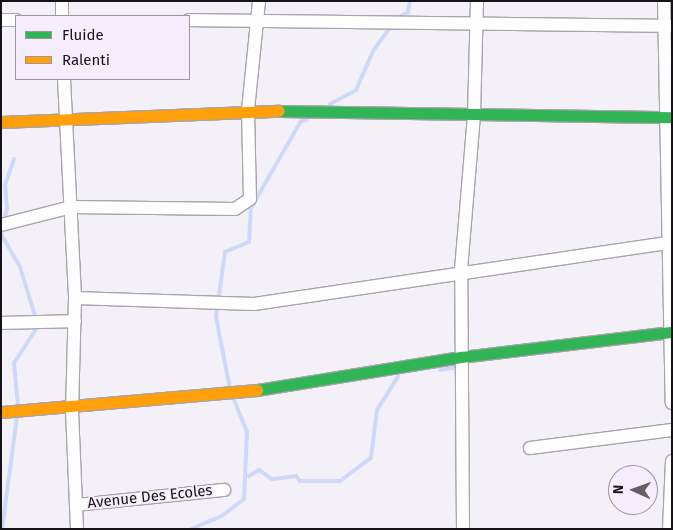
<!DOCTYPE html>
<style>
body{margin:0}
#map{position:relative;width:673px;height:530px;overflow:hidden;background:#f4f0f8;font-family:"Fira Sans",sans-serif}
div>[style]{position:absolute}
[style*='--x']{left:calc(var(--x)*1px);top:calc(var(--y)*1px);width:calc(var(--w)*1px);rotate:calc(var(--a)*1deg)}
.stream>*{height:4px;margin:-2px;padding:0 2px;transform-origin:2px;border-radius:2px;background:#d0d8f9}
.roads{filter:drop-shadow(1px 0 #a7a4aa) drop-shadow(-1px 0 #a7a4aa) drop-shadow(0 1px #a7a4aa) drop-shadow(0 -1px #a7a4aa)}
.street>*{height:12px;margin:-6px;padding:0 6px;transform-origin:6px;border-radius:6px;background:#fdfdfe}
.fast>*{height:11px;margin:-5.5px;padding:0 5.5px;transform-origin:5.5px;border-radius:5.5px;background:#30b455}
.slow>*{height:11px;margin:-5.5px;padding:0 5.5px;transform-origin:5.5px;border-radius:5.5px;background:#ff9f0a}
span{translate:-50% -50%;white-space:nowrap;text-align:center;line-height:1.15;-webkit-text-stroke:4px #f5edfb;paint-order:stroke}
.street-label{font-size:15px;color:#161317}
.frame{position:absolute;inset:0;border:2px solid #161317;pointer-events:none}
.legend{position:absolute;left:15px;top:15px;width:175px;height:65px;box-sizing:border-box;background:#f5edfb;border:1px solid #9c96a0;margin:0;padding:6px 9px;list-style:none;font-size:15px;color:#161317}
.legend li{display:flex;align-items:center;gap:10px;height:25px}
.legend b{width:25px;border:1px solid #9c96a0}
.north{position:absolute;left:608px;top:465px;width:50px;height:50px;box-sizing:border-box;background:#f5edfb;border:1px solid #9c96a0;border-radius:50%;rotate:272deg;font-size:14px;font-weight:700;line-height:20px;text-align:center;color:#161317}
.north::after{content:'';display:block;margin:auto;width:18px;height:22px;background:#646066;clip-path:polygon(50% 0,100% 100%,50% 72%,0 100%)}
</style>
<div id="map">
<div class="stream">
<i style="--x:395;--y:20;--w:15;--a:-32"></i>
<i style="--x:408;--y:12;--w:11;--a:-80"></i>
<i style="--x:330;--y:104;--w:30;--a:-28"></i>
<i style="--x:356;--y:90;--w:43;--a:-66.4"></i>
<i style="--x:373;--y:51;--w:31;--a:-54"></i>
<i style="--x:14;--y:159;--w:28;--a:109"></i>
<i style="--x:5;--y:185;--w:24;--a:85"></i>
<i style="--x:7;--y:209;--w:26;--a:103"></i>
<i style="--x:1;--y:234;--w:38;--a:60"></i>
<i style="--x:20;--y:267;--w:54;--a:72.9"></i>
<i style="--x:440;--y:370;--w:20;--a:-9"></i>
<i style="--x:230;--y:389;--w:73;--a:-101"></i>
<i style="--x:216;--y:317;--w:66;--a:-82.1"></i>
<i style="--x:225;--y:252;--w:26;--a:-23"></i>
<i style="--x:249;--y:242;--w:34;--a:-87"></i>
<i style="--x:251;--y:208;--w:100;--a:-60.1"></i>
<i style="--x:301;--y:121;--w:6;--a:-9"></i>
<i style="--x:18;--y:406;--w:43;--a:-95.3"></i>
<i style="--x:14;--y:363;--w:44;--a:-57"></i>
<i style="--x:249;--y:476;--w:12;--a:-31"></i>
<i style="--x:259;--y:470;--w:16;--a:35"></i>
<i style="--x:272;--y:479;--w:24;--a:-7"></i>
<i style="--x:296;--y:476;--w:6;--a:51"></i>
<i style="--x:300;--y:481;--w:40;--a:0"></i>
<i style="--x:340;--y:481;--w:39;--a:-37"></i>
<i style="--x:371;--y:458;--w:48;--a:-82.9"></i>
<i style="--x:377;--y:410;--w:40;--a:-58"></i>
<i style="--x:2;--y:529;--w:114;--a:-82.4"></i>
<i style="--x:191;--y:529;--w:34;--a:-23"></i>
<i style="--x:222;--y:516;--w:28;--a:-38"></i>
<i style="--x:244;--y:499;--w:67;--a:-87.4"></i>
<i style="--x:247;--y:432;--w:35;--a:-112"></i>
</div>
<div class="roads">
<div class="street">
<i style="--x:62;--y:1;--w:15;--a:90"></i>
<i style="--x:664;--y:1;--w:402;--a:88.9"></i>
<i style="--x:1;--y:20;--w:15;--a:0"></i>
<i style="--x:189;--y:20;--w:483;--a:0.7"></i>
<i style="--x:64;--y:79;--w:219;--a:87.1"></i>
<i style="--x:75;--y:298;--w:112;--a:91.5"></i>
<i style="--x:72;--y:410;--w:119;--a:87.6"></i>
<i style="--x:1;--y:225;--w:72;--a:-14.4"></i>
<i style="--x:71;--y:207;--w:164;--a:0.7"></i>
<i style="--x:235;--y:209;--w:18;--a:-34"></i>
<i style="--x:250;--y:199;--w:89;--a:-91.3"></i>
<i style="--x:248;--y:110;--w:110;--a:-84.2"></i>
<i style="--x:75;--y:298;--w:179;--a:1.9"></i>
<i style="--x:254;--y:304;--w:423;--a:-8.4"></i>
<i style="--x:1;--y:323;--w:74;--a:-1.5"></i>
<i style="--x:530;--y:448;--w:143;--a:-7.2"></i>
<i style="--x:76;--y:505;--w:149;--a:-5.8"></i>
<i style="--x:463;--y:529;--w:259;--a:-90.4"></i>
<i style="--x:461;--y:270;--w:156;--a:-85.2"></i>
<i style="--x:474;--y:115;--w:114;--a:-88.5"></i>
<i style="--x:669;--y:529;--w:68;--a:-87.5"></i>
</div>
<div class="fast">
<i style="--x:279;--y:111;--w:393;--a:0.9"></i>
<i style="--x:257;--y:390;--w:207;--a:-9.2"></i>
<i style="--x:461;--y:357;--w:212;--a:-6.8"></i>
</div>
<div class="slow">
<i style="--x:1;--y:122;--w:278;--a:-2.3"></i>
<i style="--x:1;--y:412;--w:257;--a:-4.9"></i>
</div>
</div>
<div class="street-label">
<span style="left:150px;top:497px;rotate:-6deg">Avenue Des Ecoles</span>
</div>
<div class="frame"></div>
<ul class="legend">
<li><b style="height:6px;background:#30b455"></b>Fluide</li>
<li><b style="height:6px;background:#ff9f0a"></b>Ralenti</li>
</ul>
<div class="north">N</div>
</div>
